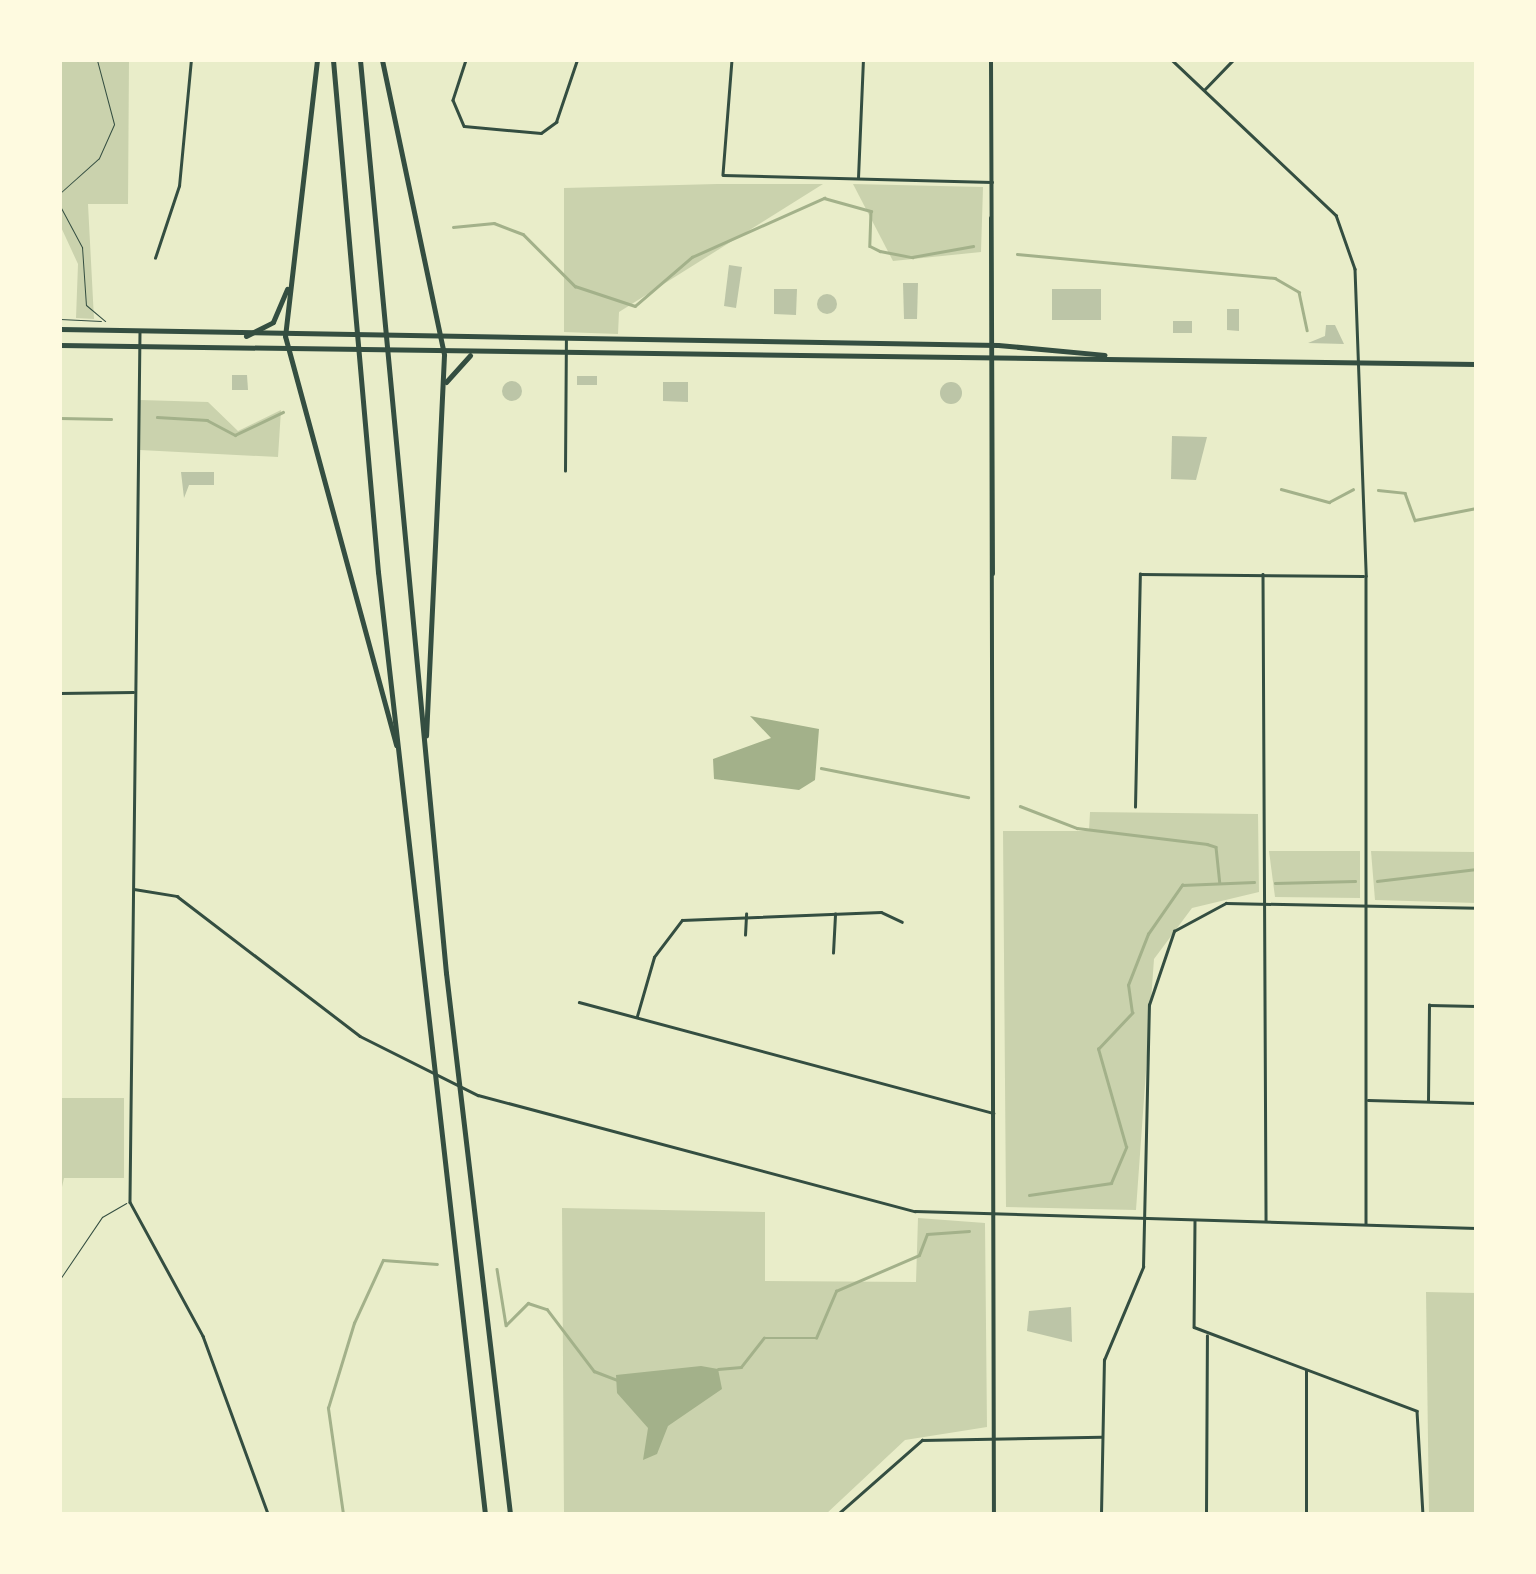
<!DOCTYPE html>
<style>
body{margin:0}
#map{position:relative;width:1536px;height:1574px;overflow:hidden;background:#e9edc9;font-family:Cabin,sans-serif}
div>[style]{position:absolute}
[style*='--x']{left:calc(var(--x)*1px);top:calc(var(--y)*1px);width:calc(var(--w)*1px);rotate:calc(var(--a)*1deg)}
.green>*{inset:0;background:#cad2ad}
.water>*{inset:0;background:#a3b18a}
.stream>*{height:2.5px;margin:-1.25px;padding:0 1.25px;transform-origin:1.25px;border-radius:1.25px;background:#a3b18a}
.building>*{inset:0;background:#bcc5a7}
.round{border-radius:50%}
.path>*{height:1px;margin:-0.5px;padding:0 0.5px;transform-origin:0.5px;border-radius:0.5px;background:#344e41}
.service>*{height:1px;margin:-0.5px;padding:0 0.5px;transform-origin:0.5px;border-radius:0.5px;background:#344e41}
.minor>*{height:2.5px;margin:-1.25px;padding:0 1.25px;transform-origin:1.25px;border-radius:1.25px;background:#344e41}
.tertiary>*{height:4px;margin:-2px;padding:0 2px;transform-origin:2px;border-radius:2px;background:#344e41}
.primary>*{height:5px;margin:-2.5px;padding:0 2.5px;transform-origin:2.5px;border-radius:2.5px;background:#344e41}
.motorway>*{height:5px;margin:-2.5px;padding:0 2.5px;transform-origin:2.5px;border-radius:2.5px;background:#344e41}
span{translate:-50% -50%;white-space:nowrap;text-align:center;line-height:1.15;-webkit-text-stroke:10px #fefae0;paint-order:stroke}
.frame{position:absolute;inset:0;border:62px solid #fefae0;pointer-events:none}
</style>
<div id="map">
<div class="green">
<i style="clip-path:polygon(60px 60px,129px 60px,128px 204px,88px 204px,94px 319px,76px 318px,78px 264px,60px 225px)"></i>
<i style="clip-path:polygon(717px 184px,823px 184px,619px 312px,618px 334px,564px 332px,564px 188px)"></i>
<i style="clip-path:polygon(853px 184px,983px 187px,981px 252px,893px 261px)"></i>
<i style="clip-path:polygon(140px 400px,208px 402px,238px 431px,281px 410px,278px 457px,140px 450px)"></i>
<i style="clip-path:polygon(1090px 812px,1258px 814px,1259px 892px,1192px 908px,1154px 959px,1136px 1210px,1006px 1207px,1003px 831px,1089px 831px)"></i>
<i style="clip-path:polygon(1269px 851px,1360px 851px,1360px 898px,1275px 897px)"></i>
<i style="clip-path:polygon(1371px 851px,1476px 852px,1476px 903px,1375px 900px)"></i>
<i style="clip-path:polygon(60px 1098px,124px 1098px,124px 1178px,64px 1178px,60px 1196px)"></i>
<i style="clip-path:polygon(562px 1208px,765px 1212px,765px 1281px,916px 1282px,918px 1218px,985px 1223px,987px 1427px,905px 1440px,826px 1514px,564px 1514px)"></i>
<i style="clip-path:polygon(1426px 1292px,1476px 1293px,1476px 1514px,1429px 1514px)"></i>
</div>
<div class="water">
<i style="clip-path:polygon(750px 716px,819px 729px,815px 780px,799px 790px,714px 779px,713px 759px,771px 738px)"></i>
<i style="clip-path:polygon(701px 1366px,718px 1369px,722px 1389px,668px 1426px,657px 1454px,643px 1460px,648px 1428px,617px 1393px,616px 1375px)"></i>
</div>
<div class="stream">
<i style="--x:453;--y:227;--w:41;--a:-5.6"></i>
<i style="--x:494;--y:223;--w:31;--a:21"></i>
<i style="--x:523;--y:234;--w:74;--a:45"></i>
<i style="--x:575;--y:286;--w:63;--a:18.4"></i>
<i style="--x:635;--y:306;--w:75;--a:-40.7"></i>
<i style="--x:692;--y:257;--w:145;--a:-24.1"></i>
<i style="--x:824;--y:198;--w:49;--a:15.5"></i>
<i style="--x:871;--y:211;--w:35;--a:92"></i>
<i style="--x:870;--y:246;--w:11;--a:27"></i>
<i style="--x:880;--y:251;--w:33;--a:11"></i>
<i style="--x:912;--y:257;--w:62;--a:-10.2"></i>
<i style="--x:1017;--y:254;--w:259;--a:5.3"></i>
<i style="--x:1275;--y:278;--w:28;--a:30"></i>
<i style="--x:1299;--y:292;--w:39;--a:78"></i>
<i style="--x:157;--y:417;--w:50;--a:3.4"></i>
<i style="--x:207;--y:420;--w:32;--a:28"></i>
<i style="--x:235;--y:435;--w:53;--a:-25.6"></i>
<i style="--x:60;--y:418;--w:51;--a:1.1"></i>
<i style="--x:1281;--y:489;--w:50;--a:15.2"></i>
<i style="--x:1329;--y:502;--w:27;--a:-28"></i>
<i style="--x:1378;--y:490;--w:27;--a:6"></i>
<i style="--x:1405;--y:493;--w:29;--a:70"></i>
<i style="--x:1415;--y:520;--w:62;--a:-11.1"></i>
<i style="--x:821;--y:768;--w:150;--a:11.2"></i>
<i style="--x:1020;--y:806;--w:61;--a:21.1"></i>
<i style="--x:1077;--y:828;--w:131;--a:7"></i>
<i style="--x:1207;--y:844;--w:9;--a:18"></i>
<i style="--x:1216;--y:847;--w:36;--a:84"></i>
<i style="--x:1377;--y:881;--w:100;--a:-6.9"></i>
<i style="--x:1275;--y:883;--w:80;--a:-1.4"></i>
<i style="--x:1029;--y:1195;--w:83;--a:-8.3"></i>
<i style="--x:1111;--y:1183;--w:39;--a:-67"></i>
<i style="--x:1126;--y:1147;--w:102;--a:-105.9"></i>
<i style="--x:1098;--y:1049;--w:50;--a:-46.6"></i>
<i style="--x:1132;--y:1013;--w:28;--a:-98"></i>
<i style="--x:1128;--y:985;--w:55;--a:-68.6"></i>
<i style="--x:1148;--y:934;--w:60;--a:-55.2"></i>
<i style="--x:1182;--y:885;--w:72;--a:-2.4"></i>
<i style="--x:497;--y:1269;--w:57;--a:80.9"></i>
<i style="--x:506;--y:1325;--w:31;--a:-45"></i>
<i style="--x:528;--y:1303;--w:20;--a:18"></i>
<i style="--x:547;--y:1309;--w:78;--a:52.8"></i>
<i style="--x:594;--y:1371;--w:25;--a:21"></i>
<i style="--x:718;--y:1369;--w:23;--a:-5"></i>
<i style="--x:741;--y:1367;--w:37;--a:-52"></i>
<i style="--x:764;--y:1338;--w:52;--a:0"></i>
<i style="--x:816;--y:1338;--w:51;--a:-66.9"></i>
<i style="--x:836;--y:1291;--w:90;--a:-23.4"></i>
<i style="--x:919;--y:1255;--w:22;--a:-69"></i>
<i style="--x:927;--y:1234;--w:42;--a:-4.1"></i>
<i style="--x:343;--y:1514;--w:107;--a:-98.1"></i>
<i style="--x:328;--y:1408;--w:89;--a:-73"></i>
<i style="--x:354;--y:1323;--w:69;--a:-65.3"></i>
<i style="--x:383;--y:1260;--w:54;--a:4.2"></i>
</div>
<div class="building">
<i style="clip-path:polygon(729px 265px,742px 267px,736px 308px,724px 306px)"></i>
<i style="clip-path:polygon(903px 283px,918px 283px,917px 319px,904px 319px)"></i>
<i style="clip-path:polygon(774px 289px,797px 289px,796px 315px,774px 314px)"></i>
<i style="clip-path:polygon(1052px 289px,1101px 289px,1101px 320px,1052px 320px)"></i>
<i class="round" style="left:817px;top:294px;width:20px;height:20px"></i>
<i style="clip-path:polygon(1227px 309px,1239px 309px,1239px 331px,1227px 330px)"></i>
<i style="clip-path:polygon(1173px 321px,1192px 321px,1192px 333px,1173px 333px)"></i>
<i style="clip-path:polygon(1326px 325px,1335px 325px,1344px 344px,1308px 343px,1325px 336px)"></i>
<i style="clip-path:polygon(232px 375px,247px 375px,248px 390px,232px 390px)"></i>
<i style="clip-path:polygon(577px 376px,597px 376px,597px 385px,577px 385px)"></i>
<i class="round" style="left:502px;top:381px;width:20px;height:20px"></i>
<i class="round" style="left:940px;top:382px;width:22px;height:22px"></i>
<i style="clip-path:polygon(663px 382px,688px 382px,688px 402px,663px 401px)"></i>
<i style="clip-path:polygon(1172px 436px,1207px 437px,1196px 480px,1171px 479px)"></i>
<i style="clip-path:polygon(181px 472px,214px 472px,214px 485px,189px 485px,184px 498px)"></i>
<i style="clip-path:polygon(1071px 1307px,1072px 1342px,1027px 1331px,1029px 1311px)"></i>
</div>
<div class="path">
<i style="--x:60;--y:193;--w:52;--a:-41.9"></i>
<i style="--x:99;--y:158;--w:37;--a:-66"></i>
<i style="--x:114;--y:124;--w:66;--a:-104.9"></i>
<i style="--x:60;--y:206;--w:47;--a:61.8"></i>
<i style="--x:82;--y:247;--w:58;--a:86.1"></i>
<i style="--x:86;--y:305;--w:25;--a:40"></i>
<i style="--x:60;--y:319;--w:41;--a:2.8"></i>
</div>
<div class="service">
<i style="--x:60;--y:1279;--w:75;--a:-55.9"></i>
<i style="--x:102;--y:1217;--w:28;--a:-30"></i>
</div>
<div class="minor">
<i style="--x:466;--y:60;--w:42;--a:108"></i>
<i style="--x:453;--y:100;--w:28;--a:67"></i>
<i style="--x:464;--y:126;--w:77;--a:5.2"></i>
<i style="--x:541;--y:133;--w:19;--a:-36"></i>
<i style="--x:556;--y:122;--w:65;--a:-71.3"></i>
<i style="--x:732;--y:60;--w:115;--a:94.5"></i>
<i style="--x:723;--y:175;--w:269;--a:1.5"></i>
<i style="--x:1172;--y:60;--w:226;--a:43.4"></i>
<i style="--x:1336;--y:215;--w:57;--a:70.6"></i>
<i style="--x:1355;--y:269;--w:307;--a:87.9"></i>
<i style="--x:1366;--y:576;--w:648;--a:90"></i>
<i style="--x:1204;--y:90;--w:42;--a:-46"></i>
<i style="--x:858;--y:178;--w:118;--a:-87.6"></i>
<i style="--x:155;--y:258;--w:76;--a:-71.6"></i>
<i style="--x:179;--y:186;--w:127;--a:-84.6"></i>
<i style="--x:140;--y:332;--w:870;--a:90.66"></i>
<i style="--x:130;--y:1202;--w:153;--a:61.4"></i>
<i style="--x:203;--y:1336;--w:189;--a:69.9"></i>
<i style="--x:565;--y:471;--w:130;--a:-89.6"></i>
<i style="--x:1263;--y:574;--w:647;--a:89.73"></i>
<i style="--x:60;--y:693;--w:73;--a:-0.8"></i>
<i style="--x:1135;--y:807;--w:233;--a:-88.8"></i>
<i style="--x:1140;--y:574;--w:223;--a:0.5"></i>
<i style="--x:134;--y:889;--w:44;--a:9.2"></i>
<i style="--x:177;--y:896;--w:230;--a:37.4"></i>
<i style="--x:360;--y:1036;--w:132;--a:26.6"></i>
<i style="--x:478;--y:1095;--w:452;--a:14.9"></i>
<i style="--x:915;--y:1211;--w:561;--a:1.74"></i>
<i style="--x:745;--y:935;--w:21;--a:-87"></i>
<i style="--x:833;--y:953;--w:39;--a:-87"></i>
<i style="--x:579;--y:1002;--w:429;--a:15"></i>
<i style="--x:637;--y:1016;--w:61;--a:-73.9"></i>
<i style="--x:654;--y:957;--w:46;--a:-52.9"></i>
<i style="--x:682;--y:920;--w:199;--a:-2.3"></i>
<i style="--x:881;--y:912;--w:23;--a:25"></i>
<i style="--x:1368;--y:1100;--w:108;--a:1.6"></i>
<i style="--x:1428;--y:1101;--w:96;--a:-89.4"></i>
<i style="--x:1429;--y:1005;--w:47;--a:1.2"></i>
<i style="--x:1195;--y:1221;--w:106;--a:90.5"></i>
<i style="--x:1194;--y:1327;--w:238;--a:20.6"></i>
<i style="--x:1417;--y:1411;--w:103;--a:86.7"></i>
<i style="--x:838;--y:1514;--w:112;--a:-41.4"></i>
<i style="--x:922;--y:1440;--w:179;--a:-1"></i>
<i style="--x:1101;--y:1514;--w:154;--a:-88.9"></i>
<i style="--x:1104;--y:1360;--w:101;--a:-67.2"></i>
<i style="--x:1143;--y:1267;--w:262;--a:-88.7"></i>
<i style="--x:1149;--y:1005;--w:78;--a:-71.3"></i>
<i style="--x:1174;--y:931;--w:59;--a:-28.3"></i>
<i style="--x:1226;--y:903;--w:250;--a:1.1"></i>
<i style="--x:1206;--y:1514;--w:178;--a:-89.7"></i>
<i style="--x:1306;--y:1514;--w:143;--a:-90"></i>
</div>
<div class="tertiary">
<i style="--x:991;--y:60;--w:514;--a:89.78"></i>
<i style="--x:991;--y:218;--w:1296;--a:89.87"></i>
</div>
<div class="primary">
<i style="--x:60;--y:329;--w:938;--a:0.98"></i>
<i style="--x:998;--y:345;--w:107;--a:5.3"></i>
<i style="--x:60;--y:345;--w:1416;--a:0.77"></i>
</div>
<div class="motorway">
<i style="--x:317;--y:60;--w:278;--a:96.6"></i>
<i style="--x:285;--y:336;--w:424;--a:74.8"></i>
<i style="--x:333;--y:60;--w:514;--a:84.98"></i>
<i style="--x:378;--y:572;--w:948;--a:83.52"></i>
<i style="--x:360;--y:60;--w:917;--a:84.62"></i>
<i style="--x:446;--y:973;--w:545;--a:83.25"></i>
<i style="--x:382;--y:60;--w:301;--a:78.1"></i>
<i style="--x:444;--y:355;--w:381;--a:92.7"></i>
<i style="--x:246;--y:336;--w:30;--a:-27"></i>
<i style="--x:273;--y:322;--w:36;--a:-67"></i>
<i style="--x:446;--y:382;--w:36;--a:-48"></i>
</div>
<div class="frame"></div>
</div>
